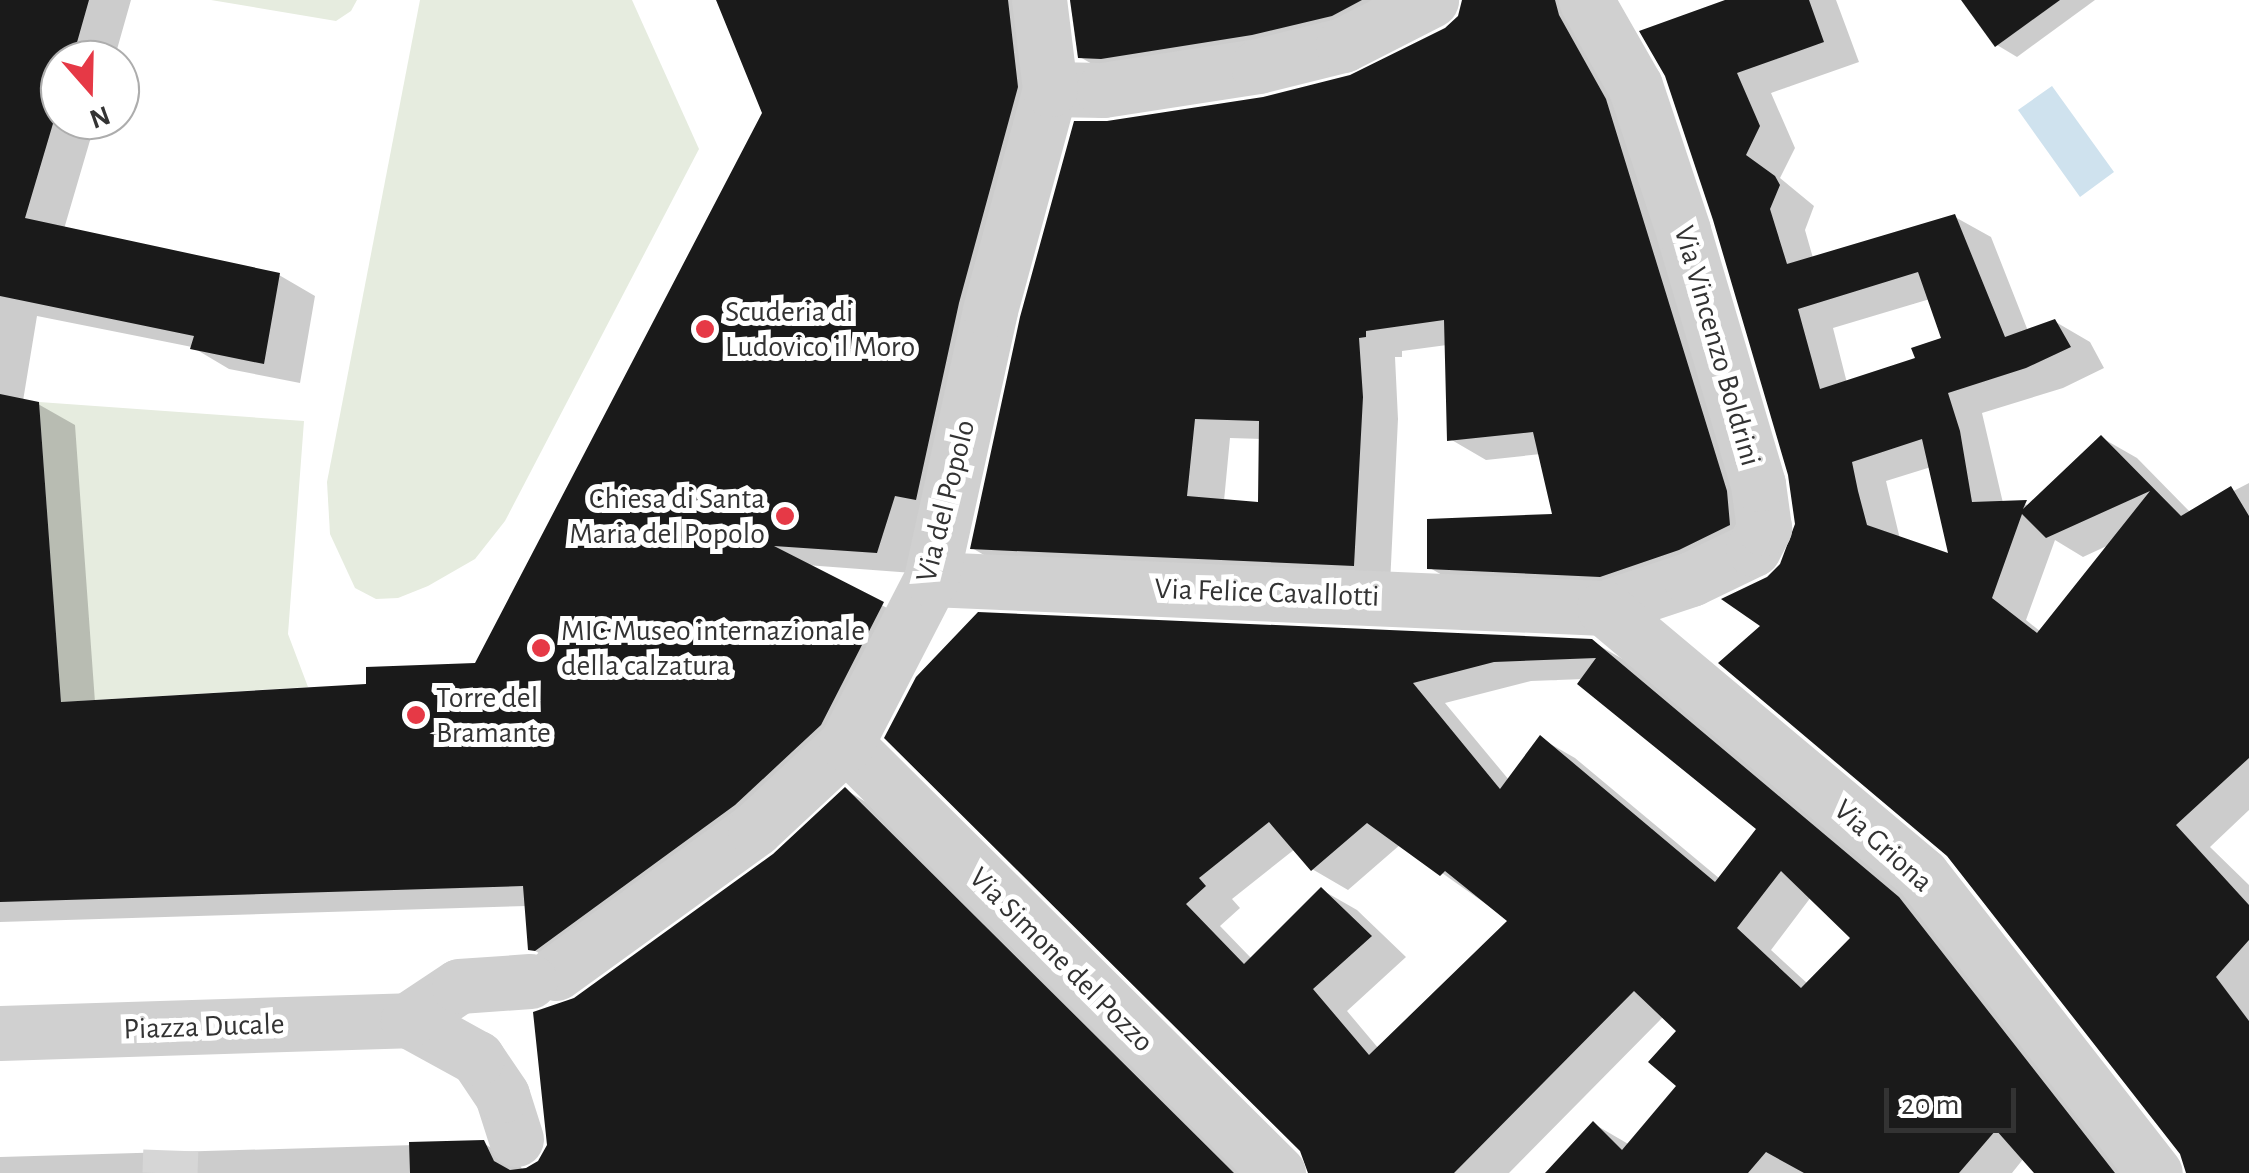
<!DOCTYPE html>
<style>
body{margin:0}
#map{position:relative;width:2249px;height:1173px;overflow:hidden;background:#fff;font-family:"Alegreya Sans",sans-serif}
div>[style]{position:absolute}
[style*='--x']{left:calc(var(--x)*1px);top:calc(var(--y)*1px);width:calc(var(--w)*1px);rotate:calc(var(--a)*1deg)}
.green>*{inset:0;background:#e6ecdf}
.water>*{inset:0;background:#cfe2ee}
.shadow>*{inset:0;background:#0003}
.building>*{inset:0;background:#1a1a1a}
.minor-tunnel>*{height:55px;margin-top:-27.5px;transform-origin:0;background:repeating-linear-gradient(90deg,#d6d6d6 0 55px,transparent 0 83px)}
.minor>*{height:55px;margin:-27.5px;padding:0 27.5px;transform-origin:27.5px;border-radius:27.5px;background:#d0d0d0}
.dots>*{width:28px;height:28px;translate:-50% -50%;box-sizing:border-box;border:5px solid #fff;border-radius:50%}
span{translate:-50% -50%;white-space:nowrap;text-align:center;line-height:1.15;-webkit-text-stroke:10px #fff;paint-order:stroke}
.poi-label{font-size:30px;color:#333}
.left{translate:0 -50%;text-align:left}
.right{translate:-100% -50%;text-align:right}
.street-label{font-size:30px;color:#333}
.north{position:absolute;left:40px;top:40px;width:100px;height:100px;box-sizing:border-box;background:#fff;border:2px solid #adadad;border-radius:50%;rotate:160deg;font-size:28px;font-weight:700;line-height:40px;text-align:center;color:#333}
.north::after{content:'';display:block;margin:auto;width:35px;height:45px;background:#e63946;clip-path:polygon(50% 0,100% 100%,50% 72%,0 100%)}
.scale{position:absolute;left:1884px;top:1088px;width:132px;height:45px;box-sizing:border-box;border:5px solid #333;border-top:0;padding-left:12px;font-size:30px;line-height:35px;white-space:nowrap;color:#333;-webkit-text-stroke:8px #fff;paint-order:stroke}
</style>
<div id="map">
<div class="green">
<i style="clip-path:polygon(211px 0,357px 0,351px 11px,336px 21px)"></i>
<i style="clip-path:polygon(420px 0,632px 0,699px 149px,505px 521px,475px 559px,428px 586px,398px 598px,376px 599px,355px 588px,330px 534px,327px 482px)"></i>
<i style="clip-path:polygon(39px 402px,304px 421px,288px 634px,308px 687px,61px 702px)"></i>
</div>
<div class="water">
<i style="clip-path:polygon(2052px 86px,2114px 172px,2080px 197px,2018px 110px)"></i>
</div>
<div class="shadow">
<i style="clip-path:polygon(0 0,131px 0,114px 60px,60px 60px,60px 120px,96px 120px,64px 229px,279px 275px,315px 296px,300px 383px,229px 369px,192px 347px,37px 316px,23px 401px,38px 404px,75px 425px,95px 702px,369px 686px,476px 666px,765px 113px,719px 0,1053px 0,913px 573px,806px 565px,919px 625px,857px 745px,567px 969px,530px 948px,527px 906px,0 922px)"></i>
<i style="clip-path:polygon(1070px 0,1444px 0,1116px 78px,1080px 57px)"></i>
<i style="clip-path:polygon(evenodd,1464px 0,1588px 0,1763px 513px,1637px 596px,1466px 589px,1430px 568px,1555px 517px,1541px 454px,1486px 460px,1450px 439px,1447px 345px,1402px 351px,1402px 357px,1395px 357px,1398px 419px,1390px 585px,1008px 569px,972px 548px,1108px 123px,1263px 99px,1351px 78px,1447px 30px,1459px 19px,1464px 0,1230px 438px,1262px 439px,1260px 505px,1224px 501px,1230px 438px)"></i>
<i style="clip-path:polygon(evenodd,1732px 0,1836px 0,1859px 62px,1771px 93px,1795px 148px,1780px 178px,1814px 206px,1805px 230px,1813px 258px,1955px 217px,1991px 237px,2028px 331px,2054px 321px,2090px 342px,2104px 368px,2063px 388px,1982px 413px,2003px 503px,2031px 505px,2102px 438px,2137px 458px,2191px 513px,2249px 483px,2249px 810px,2210px 847px,2249px 885px,2249px 1173px,2188px 1173px,2182px 1152px,1764px 625px,1768px 579px,1782px 566px,1798px 524px,1790px 475px,1715px 219px,1732px 0,1930px 299px,1944px 340px,1918px 359px,1847px 383px,1833px 328px,1930px 299px,1732px 0,1931px 467px,1951px 557px,1900px 539px,1886px 481px,1931px 467px,1732px 0,2055px 540px,2083px 557px,2111px 544px,2041px 632px,2026px 620px,2055px 540px)"></i>
<i style="clip-path:polygon(1964px 0,2095px 0,2017px 57px,1997px 45px)"></i>
<i style="clip-path:polygon(evenodd,1591px 641px,1628px 662px,1935px 920px,2133px 1173px,2037px 1173px,2024px 1158px,2012px 1173px,1549px 1173px,1594px 1124px,1630px 1145px,1679px 1086px,1680px 1031px,1664px 1016px,1509px 1173px,1311px 1173px,1302px 1149px,887px 737px,1591px 641px,1584px 679px,1760px 829px,1720px 879px,1575px 758px,1540px 738px,1509px 780px,1445px 703px,1531px 681px,1584px 679px,1591px 641px,1401px 844px,1510px 921px,1379px 1049px,1347px 1011px,1406px 957px,1357px 910px,1322px 890px,1252px 959px,1220px 926px,1240px 908px,1232px 899px,1295px 849px,1312px 869px,1348px 890px,1401px 844px,1591px 641px,1811px 897px,1854px 938px,1808px 984px,1771px 950px,1811px 897px)"></i>
<i style="clip-path:polygon(846px 790px,881px 811px,1246px 1173px,0 1173px,0 1157px,483px 1143px,519px 1164px,524px 1172px,540px 1162px,549px 1147px,575px 1001px,775px 856px)"></i>
</div>
<div class="building">
<i style="clip-path:polygon(0 0,89px 0,72px 60px,60px 60px,60px 100px,25px 218px,280px 273px,264px 364px,190px 349px,194px 336px,0 296px)"></i>
<i style="clip-path:polygon(716px 0,1008px 0,1018px 87px,959px 303px,916px 500px,895px 496px,877px 553px,774px 546px,884px 602px,821px 725px,735px 805px,535px 951px,528px 950px,523px 886px,0 902px,0 394px,39px 402px,61px 702px,366px 684px,366px 667px,475px 663px,762px 113px)"></i>
<i style="clip-path:polygon(1070px 0,1362px 0,1332px 16px,1252px 35px,1101px 59px,1078px 58px)"></i>
<i style="clip-path:polygon(evenodd,1462px 0,1555px 0,1559px 15px,1606px 99px,1727px 491px,1730px 525px,1679px 550px,1600px 577px,1427px 569px,1427px 519px,1552px 514px,1533px 432px,1447px 441px,1444px 320px,1366px 331px,1366px 337px,1359px 338px,1363px 397px,1354px 566px,970px 549px,1020px 317px,1074px 121px,1107px 121px,1263px 97px,1350px 75px,1445px 28px,1458px 16px,1462px 0,1195px 419px,1259px 421px,1258px 502px,1187px 496px,1195px 419px)"></i>
<i style="clip-path:polygon(evenodd,1725px 0,1809px 0,1824px 42px,1737px 73px,1760px 126px,1746px 155px,1775px 176px,1780px 185px,1770px 209px,1787px 264px,1955px 214px,2005px 337px,2055px 319px,2071px 347px,2026px 368px,1948px 393px,1960px 431px,1972px 502px,2027px 500px,2023px 509px,2101px 435px,2181px 516px,2231px 486px,2249px 516px,2249px 758px,2176px 825px,2249px 905px,2249px 940px,2216px 977px,2249px 1021px,2249px 1173px,2186px 1173px,2180px 1154px,1947px 856px,1718px 663px,1760px 626px,1721px 599px,1767px 577px,1780px 564px,1795px 524px,1788px 475px,1713px 220px,1665px 76px,1639px 31px,1725px 0,1918px 272px,1941px 338px,1911px 348px,1915px 358px,1820px 389px,1798px 309px,1918px 272px,1725px 0,1922px 439px,1948px 553px,1867px 525px,1858px 491px,1852px 462px,1922px 439px,1725px 0,2150px 491px,2037px 633px,1992px 598px,2022px 514px,2046px 538px,2150px 491px)"></i>
<i style="clip-path:polygon(1961px 0,2060px 0,1995px 47px)"></i>
<i style="clip-path:polygon(evenodd,978px 612px,1592px 639px,1899px 897px,2115px 1173px,2034px 1173px,1996px 1130px,1959px 1173px,1804px 1173px,1766px 1152px,1748px 1173px,1545px 1173px,1593px 1121px,1622px 1150px,1676px 1086px,1648px 1062px,1676px 1031px,1634px 991px,1454px 1173px,1308px 1173px,1300px 1151px,884px 738px,916px 677px,978px 612px,1596px 658px,1577px 684px,1756px 829px,1715px 882px,1540px 735px,1500px 789px,1413px 683px,1494px 662px,1596px 658px,978px 612px,1269px 822px,1311px 871px,1367px 823px,1440px 876px,1445px 871px,1507px 921px,1369px 1055px,1313px 989px,1372px 936px,1321px 887px,1244px 964px,1186px 904px,1206px 886px,1199px 878px,1269px 822px,978px 612px,1781px 871px,1850px 938px,1801px 988px,1737px 928px,1781px 871px)"></i>
<i style="clip-path:polygon(845px 787px,1234px 1173px,410px 1173px,409px 1142px,484px 1140px,494px 1161px,510px 1170px,526px 1168px,538px 1161px,547px 1145px,533px 1012px,574px 998px,773px 854px)"></i>
</div>
<div class="minor-tunnel">
<i style="--x:170;--y:1173;--w:23;--a:-88"></i>
</div>
<div class="minor">
<i style="--x:1050;--y:89;--w:53;--a:1.1"></i>
<i style="--x:1103;--y:90;--w:157;--a:-8.8"></i>
<i style="--x:1258;--y:66;--w:88;--a:-13.9"></i>
<i style="--x:1343;--y:45;--w:99;--a:-27.1"></i>
<i style="--x:931;--y:579;--w:674;--a:2.47"></i>
<i style="--x:1604;--y:608;--w:92;--a:-18.4"></i>
<i style="--x:1691;--y:579;--w:69;--a:-25.8"></i>
<i style="--x:1753;--y:549;--w:24;--a:-62"></i>
<i style="--x:1764;--y:528;--w:44;--a:-97.8"></i>
<i style="--x:1758;--y:484;--w:265;--a:-106.5"></i>
<i style="--x:1683;--y:230;--w:152;--a:-108.4"></i>
<i style="--x:1635;--y:86;--w:99;--a:-119.7"></i>
<i style="--x:1604;--y:608;--w:415;--a:40"></i>
<i style="--x:1922;--y:875;--w:378;--a:52"></i>
<i style="--x:846;--y:744;--w:609;--a:44.8"></i>
<i style="--x:556;--y:973;--w:246;--a:-35.9"></i>
<i style="--x:755;--y:829;--w:125;--a:-43"></i>
<i style="--x:846;--y:744;--w:186;--a:-62.7"></i>
<i style="--x:931;--y:579;--w:275;--a:-77.6"></i>
<i style="--x:990;--y:310;--w:229;--a:-74.8"></i>
<i style="--x:1050;--y:89;--w:90;--a:-97"></i>
<i style="--x:0;--y:1033;--w:408;--a:-1.8"></i>
<i style="--x:516;--y:1139;--w:46;--a:-107.7"></i>
<i style="--x:502;--y:1095;--w:45;--a:-124"></i>
<i style="--x:477;--y:1058;--w:79;--a:-151.2"></i>
<i style="--x:408;--y:1020;--w:61;--a:-33.7"></i>
<i style="--x:459;--y:986;--w:71;--a:-4"></i>
</div>
<div class="dots">
<i style="left:705px;top:329px;background:#e63946"></i>
<i style="left:785px;top:516px;background:#e63946"></i>
<i style="left:541px;top:648px;background:#e63946"></i>
<i style="left:416px;top:715px;background:#e63946"></i>
</div>
<div class="poi-label">
<span class="left" style="left:725px;top:329px">Scuderia di<br>Ludovico il Moro</span>
<span class="right" style="left:765px;top:516px">Chiesa di Santa<br>Maria del Popolo</span>
<span class="left" style="left:561px;top:648px">MIC Museo internazionale<br>della calzatura</span>
<span class="left" style="left:436px;top:715px">Torre del<br>Bramante</span>
</div>
<div class="street-label">
<span style="left:1717px;top:346px;rotate:74deg">Via Vincenzo Boldrini</span>
<span style="left:946px;top:501px;rotate:-76deg">Via del Popolo</span>
<span style="left:1267px;top:593px;rotate:2deg">Via Felice Cavallotti</span>
<span style="left:1883px;top:846px;rotate:42deg">Via Griona</span>
<span style="left:1061px;top:960px;rotate:45deg">Via Simone del Pozzo</span>
<span style="left:204px;top:1027px;rotate:-2deg">Piazza Ducale</span>
</div>
<div class="north">N</div>
<div class="scale">20 m</div>
</div>
